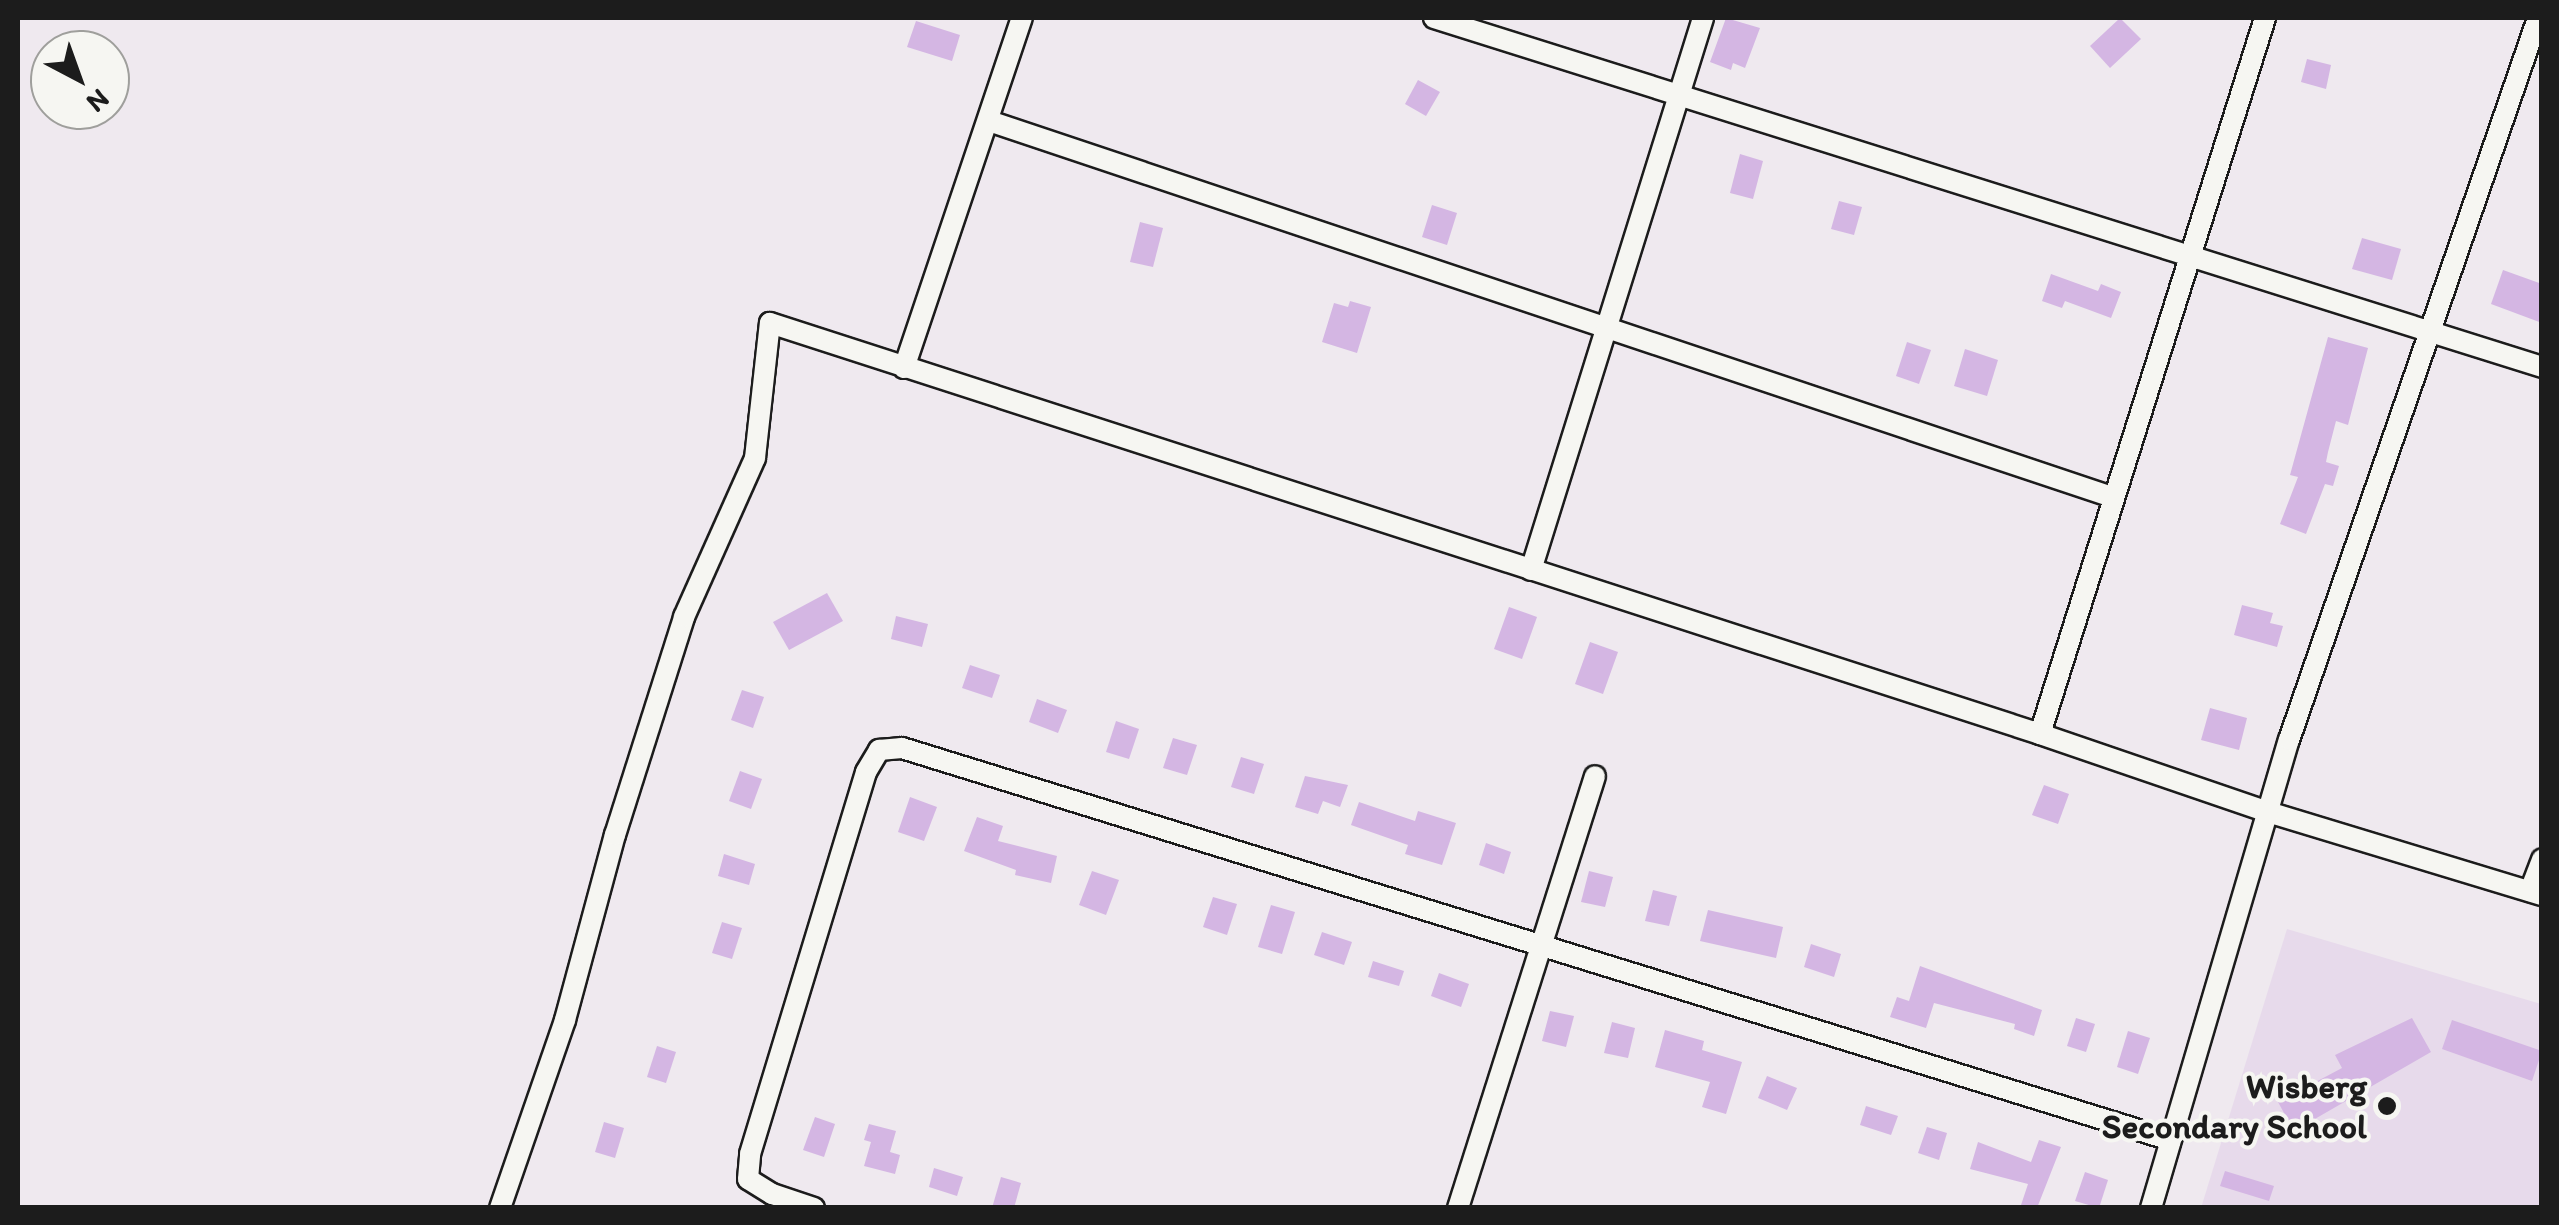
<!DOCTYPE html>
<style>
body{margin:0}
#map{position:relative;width:2559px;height:1225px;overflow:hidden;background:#efe9ef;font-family:Itim,sans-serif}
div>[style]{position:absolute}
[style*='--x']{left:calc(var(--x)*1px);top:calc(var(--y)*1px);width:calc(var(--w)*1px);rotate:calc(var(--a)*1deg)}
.built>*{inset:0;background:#e7daeb}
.building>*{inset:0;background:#d4b6e3}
.roads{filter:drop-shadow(2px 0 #1c1c1c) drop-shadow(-2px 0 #1c1c1c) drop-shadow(0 2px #1c1c1c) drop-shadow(0 -2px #1c1c1c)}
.street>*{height:20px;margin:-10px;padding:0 10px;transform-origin:10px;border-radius:10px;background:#f6f6f2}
.dots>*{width:28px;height:28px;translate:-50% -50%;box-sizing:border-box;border:5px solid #f6f6f2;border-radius:50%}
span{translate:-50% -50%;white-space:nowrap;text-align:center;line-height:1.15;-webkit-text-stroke:8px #f6f6f2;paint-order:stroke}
.poi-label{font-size:35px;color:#1c1c1c;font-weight:700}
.right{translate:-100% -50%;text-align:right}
.frame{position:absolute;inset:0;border:20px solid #1c1c1c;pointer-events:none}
.north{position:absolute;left:30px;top:30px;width:100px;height:100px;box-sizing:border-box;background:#f6f6f2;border:2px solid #9f9f9c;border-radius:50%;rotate:139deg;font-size:28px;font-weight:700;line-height:40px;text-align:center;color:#1c1c1c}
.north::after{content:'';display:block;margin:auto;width:35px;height:45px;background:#1c1c1c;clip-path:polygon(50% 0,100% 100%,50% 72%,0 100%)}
</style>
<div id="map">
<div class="built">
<i style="clip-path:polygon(2287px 929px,2541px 1004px,2541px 1207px,2201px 1208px)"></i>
</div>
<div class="building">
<i style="clip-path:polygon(1726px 18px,1760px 28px,1745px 68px,1733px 63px,1731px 70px,1710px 62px)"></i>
<i style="clip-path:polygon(2120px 18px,2141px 39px,2110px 68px,2090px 46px)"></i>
<i style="clip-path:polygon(916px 21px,960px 35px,952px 61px,907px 47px)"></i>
<i style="clip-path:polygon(2307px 59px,2331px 65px,2326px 89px,2301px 82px)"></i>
<i style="clip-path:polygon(1418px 80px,1440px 92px,1426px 116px,1405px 104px)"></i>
<i style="clip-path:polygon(1740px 154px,1763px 161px,1753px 199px,1730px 193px)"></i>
<i style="clip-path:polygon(1839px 201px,1862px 207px,1854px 235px,1831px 229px)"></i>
<i style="clip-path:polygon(1432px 205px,1457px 213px,1447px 245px,1422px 237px)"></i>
<i style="clip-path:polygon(1140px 222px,1163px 228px,1153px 267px,1130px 262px)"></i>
<i style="clip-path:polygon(2362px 238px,2401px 249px,2392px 280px,2352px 269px)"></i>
<i style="clip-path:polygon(2503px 270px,2542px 284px,2542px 323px,2491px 304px)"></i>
<i style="clip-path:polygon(2051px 274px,2098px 291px,2101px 284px,2121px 292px,2111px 318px,2065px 301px,2062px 308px,2042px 301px)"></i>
<i style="clip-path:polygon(1350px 301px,1371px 307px,1357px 353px,1322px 342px,1334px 303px,1348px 307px)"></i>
<i style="clip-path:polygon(2328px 337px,2368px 348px,2348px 425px,2336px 421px,2328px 452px,2326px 462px,2339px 466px,2333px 486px,2325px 484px,2306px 534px,2280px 524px,2298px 477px,2290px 475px)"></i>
<i style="clip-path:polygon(1907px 342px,1931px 350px,1919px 384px,1896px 376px)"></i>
<i style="clip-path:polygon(1965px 349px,1998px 360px,1987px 396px,1954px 386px)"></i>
<i style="clip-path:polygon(827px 593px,843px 621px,789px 650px,773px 622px)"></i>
<i style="clip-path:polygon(2242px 605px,2273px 613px,2270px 623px,2283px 626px,2277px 647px,2234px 635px)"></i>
<i style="clip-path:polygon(1509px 607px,1537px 617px,1522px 659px,1494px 649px)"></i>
<i style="clip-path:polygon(896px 616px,928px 624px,922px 647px,891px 639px)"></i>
<i style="clip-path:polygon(1590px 642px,1618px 652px,1603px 694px,1575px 684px)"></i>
<i style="clip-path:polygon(970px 665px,1000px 675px,992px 698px,962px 688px)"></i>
<i style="clip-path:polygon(742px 690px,764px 697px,753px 728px,731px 720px)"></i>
<i style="clip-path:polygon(1037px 699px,1067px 710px,1058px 733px,1029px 722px)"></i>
<i style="clip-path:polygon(2210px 708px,2247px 718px,2239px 750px,2201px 740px)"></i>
<i style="clip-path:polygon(1116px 721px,1139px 729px,1129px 759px,1106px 752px)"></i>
<i style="clip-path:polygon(1173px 738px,1197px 745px,1187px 775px,1163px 768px)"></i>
<i style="clip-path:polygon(1241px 757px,1264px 764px,1254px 794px,1231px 787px)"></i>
<i style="clip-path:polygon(740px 771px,762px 779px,751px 809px,729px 801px)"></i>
<i style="clip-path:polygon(1305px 776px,1348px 785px,1340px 807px,1323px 801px,1318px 814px,1295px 807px)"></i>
<i style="clip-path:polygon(2044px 785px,2069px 794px,2058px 824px,2032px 815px)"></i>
<i style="clip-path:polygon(910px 797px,937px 807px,924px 841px,898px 832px)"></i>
<i style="clip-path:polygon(1359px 802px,1415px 821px,1418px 811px,1456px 823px,1442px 865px,1405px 854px,1408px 845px,1351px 825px)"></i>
<i style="clip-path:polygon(977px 817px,1003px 826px,998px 841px,1057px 856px,1051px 883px,1015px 875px,1016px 870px,964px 851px)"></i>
<i style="clip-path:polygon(1486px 843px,1511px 852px,1504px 874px,1479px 865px)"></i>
<i style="clip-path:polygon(724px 854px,755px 864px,749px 885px,718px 876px)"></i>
<i style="clip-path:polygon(1092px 871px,1119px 880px,1106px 915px,1079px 905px)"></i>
<i style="clip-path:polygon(1589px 871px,1613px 877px,1605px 907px,1581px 902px)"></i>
<i style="clip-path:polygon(1653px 890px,1677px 896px,1669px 926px,1645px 921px)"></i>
<i style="clip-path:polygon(1213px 897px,1237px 904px,1227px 935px,1203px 927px)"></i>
<i style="clip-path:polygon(1271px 905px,1295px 912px,1282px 954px,1258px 947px)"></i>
<i style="clip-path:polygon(1708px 910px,1783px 927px,1776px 958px,1700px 941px)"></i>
<i style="clip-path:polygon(722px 922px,742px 928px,732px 959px,712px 953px)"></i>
<i style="clip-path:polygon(1322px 932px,1352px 942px,1344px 965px,1314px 955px)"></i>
<i style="clip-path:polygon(1811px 944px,1841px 954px,1834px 977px,1804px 967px)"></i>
<i style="clip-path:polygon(1373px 961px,1404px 971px,1399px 986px,1368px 977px)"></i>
<i style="clip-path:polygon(1920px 966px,2042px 1010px,2034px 1036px,2014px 1029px,2015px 1024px,1934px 1003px,1926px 1028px,1890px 1017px,1897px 997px,1909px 1001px)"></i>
<i style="clip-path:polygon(1439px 973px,1469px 984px,1461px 1007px,1431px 996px)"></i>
<i style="clip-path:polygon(1550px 1011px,1574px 1016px,1566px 1047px,1542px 1041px)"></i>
<i style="clip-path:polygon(2076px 1018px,2095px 1024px,2086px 1052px,2067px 1046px)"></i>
<i style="clip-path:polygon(2412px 1018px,2431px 1052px,2294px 1131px,2278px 1102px,2342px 1068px,2335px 1055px)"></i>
<i style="clip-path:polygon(2452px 1020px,2542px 1051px,2532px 1081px,2442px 1049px)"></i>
<i style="clip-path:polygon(1612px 1022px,1635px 1028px,1628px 1058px,1604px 1053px)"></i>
<i style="clip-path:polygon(1665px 1030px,1704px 1041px,1702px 1050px,1742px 1062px,1726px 1114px,1702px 1107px,1710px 1082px,1655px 1067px)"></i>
<i style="clip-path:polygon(2128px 1031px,2150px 1038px,2138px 1074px,2117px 1067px)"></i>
<i style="clip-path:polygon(657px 1046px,676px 1052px,666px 1083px,647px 1077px)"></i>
<i style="clip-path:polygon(1767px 1076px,1797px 1088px,1787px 1110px,1758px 1098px)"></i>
<i style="clip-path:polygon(1866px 1106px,1898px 1116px,1891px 1135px,1860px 1125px)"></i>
<i style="clip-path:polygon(815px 1117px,835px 1124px,824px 1157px,803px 1150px)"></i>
<i style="clip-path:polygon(604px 1122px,624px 1128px,615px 1158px,595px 1152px)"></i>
<i style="clip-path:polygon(869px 1124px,896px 1131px,890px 1152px,900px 1155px,895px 1174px,864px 1166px,871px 1142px,864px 1140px)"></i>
<i style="clip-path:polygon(1927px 1127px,1947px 1133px,1939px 1160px,1918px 1153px)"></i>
<i style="clip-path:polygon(2039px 1140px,2061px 1147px,2037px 1208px,2020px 1208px,2028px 1184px,1970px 1169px,1978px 1142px,2031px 1162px)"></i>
<i style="clip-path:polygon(934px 1168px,963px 1177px,957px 1196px,929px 1187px)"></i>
<i style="clip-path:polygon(2225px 1171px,2274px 1186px,2269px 1201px,2220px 1186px)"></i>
<i style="clip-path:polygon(2085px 1172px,2108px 1180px,2099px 1208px,2075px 1201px)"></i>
<i style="clip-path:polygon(1001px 1177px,1021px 1183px,1014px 1208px,992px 1208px)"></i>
</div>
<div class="roads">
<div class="street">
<i style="--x:1434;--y:18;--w:1162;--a:17.48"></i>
<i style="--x:989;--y:121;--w:1184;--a:18.51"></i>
<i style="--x:904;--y:368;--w:369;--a:-71.4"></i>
<i style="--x:1531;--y:570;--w:578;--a:-72.69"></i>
<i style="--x:2040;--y:734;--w:751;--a:-72.55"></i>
<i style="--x:2530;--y:891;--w:34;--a:-69"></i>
<i style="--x:500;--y:1208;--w:199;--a:-70.9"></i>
<i style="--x:565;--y:1020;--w:192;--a:-74.9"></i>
<i style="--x:615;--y:835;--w:229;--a:-72.4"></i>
<i style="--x:684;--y:617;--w:174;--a:-65.9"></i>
<i style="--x:755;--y:458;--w:136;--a:-83.7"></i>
<i style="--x:770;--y:323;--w:1335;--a:17.93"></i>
<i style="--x:2040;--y:734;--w:241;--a:18.9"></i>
<i style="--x:2268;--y:812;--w:286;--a:16.9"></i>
<i style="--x:814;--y:1208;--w:44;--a:-161.6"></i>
<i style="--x:772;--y:1194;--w:28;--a:-148"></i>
<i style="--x:748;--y:1179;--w:25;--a:-85"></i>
<i style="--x:750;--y:1154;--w:399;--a:-73.1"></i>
<i style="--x:866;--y:772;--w:26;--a:-59"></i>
<i style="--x:879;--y:750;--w:23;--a:-5"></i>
<i style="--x:902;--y:748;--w:1328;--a:17.17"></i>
<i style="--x:1458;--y:1208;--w:453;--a:-72.4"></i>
<i style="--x:2151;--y:1208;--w:488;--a:-73.6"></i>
<i style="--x:2289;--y:740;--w:764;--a:-70.97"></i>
</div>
</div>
<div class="dots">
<i style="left:2387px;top:1106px;background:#1c1c1c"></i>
</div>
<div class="poi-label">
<span class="right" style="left:2367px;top:1106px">Wisberg<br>Secondary School</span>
</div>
<div class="frame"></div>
<div class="north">N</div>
</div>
